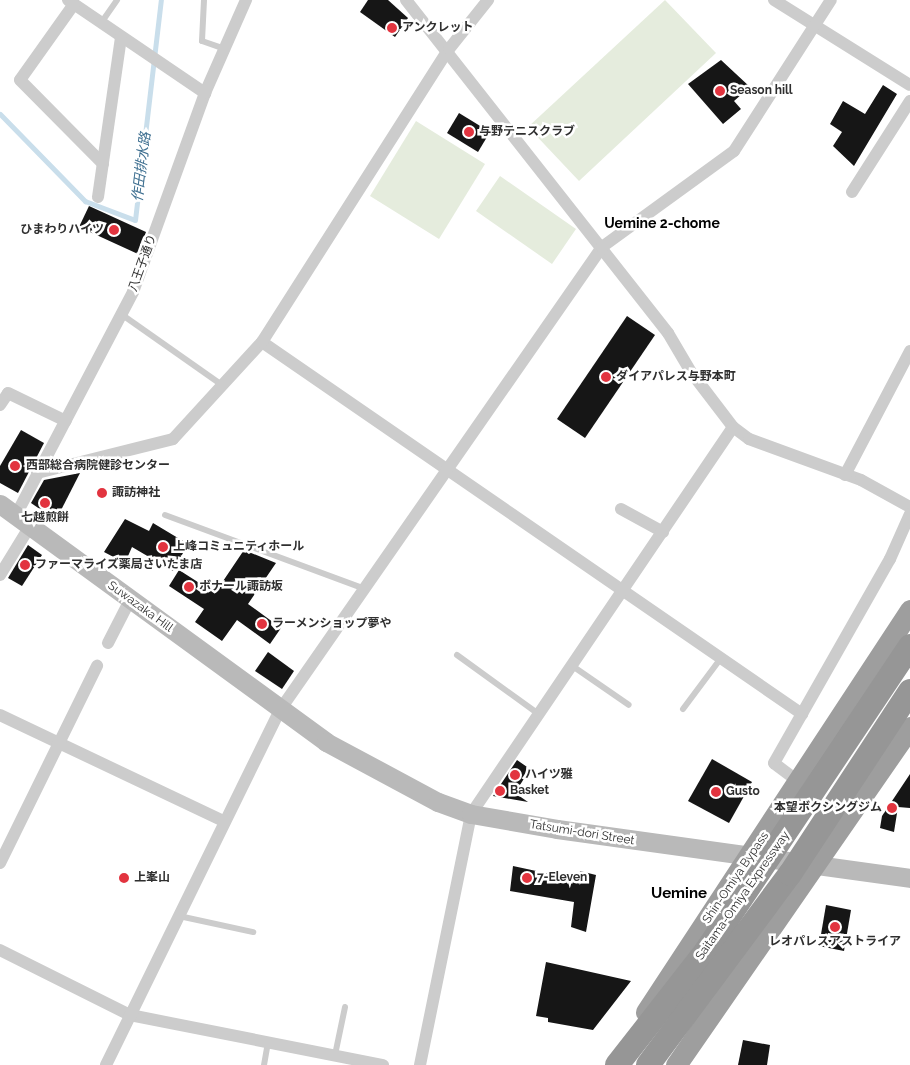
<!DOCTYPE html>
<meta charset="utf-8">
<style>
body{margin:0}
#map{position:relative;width:910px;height:1065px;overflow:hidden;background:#fff;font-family:Raleway,"Noto Sans JP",sans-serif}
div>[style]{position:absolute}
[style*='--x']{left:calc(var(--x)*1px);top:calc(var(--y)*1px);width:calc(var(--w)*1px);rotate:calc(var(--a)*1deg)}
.green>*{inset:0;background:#e5ecdd}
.stream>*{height:5px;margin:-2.5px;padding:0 2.5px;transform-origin:2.5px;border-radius:2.5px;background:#c9deeb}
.building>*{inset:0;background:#161616}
.service>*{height:6px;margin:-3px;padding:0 3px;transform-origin:3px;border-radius:3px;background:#ccc}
.minor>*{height:12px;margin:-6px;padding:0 6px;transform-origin:6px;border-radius:6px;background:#ccc}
.secondary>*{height:19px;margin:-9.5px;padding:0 9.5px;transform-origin:9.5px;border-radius:9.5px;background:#b9b9b9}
.trunk>*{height:21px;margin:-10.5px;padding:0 10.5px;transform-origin:10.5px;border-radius:10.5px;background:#9e9e9e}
.motorway-bridge>*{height:24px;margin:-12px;padding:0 12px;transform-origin:12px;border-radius:12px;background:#969696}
.dots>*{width:14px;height:14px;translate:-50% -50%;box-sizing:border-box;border:2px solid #fff;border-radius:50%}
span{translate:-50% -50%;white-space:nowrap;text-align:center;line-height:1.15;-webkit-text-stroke:5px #fff;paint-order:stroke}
.poi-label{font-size:12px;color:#2f2f2f;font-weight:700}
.left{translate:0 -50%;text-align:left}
.right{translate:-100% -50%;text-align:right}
.street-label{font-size:12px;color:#2f2f2f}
.water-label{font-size:14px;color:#3e6f90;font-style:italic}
.neighbourhood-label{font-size:14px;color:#000;font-weight:700}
.quarter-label{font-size:15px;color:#000;font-weight:700}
</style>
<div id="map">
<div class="green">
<i style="clip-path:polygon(665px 0,716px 53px,579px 181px,528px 127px)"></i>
<i style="clip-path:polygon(416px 121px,485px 164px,439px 239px,370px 196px)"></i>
<i style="clip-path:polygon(500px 176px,576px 229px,552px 264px,476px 211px)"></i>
</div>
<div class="stream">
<i style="--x:0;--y:114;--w:122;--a:45.7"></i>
<i style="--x:85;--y:201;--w:53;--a:20.8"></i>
<i style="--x:135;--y:220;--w:222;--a:-83.3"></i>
</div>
<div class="building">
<i style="clip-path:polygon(368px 0,388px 0,408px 18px,395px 37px,360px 12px)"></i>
<i style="clip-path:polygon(721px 60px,750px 87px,734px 101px,741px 109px,723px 124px,688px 84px)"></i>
<i style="clip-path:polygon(883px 85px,897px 94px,854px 166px,833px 146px,842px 132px,830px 124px,843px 101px,865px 114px)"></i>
<i style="clip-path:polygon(459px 113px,490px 132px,478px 152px,447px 133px)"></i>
<i style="clip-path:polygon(89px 206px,146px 232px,138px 254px,79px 227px)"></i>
<i style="clip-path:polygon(627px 316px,655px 335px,585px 438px,557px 419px)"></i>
<i style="clip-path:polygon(21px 430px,44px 443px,18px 493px,0 483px,0 466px)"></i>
<i style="clip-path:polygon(80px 473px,56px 520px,31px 503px,44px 480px)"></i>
<i style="clip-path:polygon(125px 519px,149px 531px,153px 523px,188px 544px,173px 571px,132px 547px,125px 563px,104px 552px)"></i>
<i style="clip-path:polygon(28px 545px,42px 555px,22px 586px,8px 578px)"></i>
<i style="clip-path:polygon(244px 550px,276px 563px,248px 604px,281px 628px,270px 644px,237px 620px,222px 641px,195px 622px,204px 609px,169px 586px,179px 570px,215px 593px)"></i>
<i style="clip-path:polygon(268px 652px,294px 671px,282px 689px,255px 671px)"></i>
<i style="clip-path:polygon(712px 759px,752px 782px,729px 823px,688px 801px)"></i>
<i style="clip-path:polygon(517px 760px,530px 769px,515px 793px,528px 802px,493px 796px)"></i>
<i style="clip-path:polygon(910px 774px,910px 808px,898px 807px,894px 832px,880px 828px,882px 816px)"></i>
<i style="clip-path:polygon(513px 866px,578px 880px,580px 871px,596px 875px,586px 932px,571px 927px,574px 902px,510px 891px)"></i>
<i style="clip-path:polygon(826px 905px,851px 910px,844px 951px,819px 946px)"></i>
<i style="clip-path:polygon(546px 962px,631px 981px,593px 1030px,548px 1022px,548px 1018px,536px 1016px)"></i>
<i style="clip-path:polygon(743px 1040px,770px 1045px,767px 1065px,738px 1065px)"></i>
</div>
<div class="service">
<i style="--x:204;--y:0;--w:41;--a:92.8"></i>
<i style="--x:202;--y:41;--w:24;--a:19"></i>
<i style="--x:101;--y:23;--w:28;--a:-55"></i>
<i style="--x:121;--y:314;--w:123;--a:35.1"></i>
<i style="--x:165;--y:515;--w:213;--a:20.3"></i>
<i style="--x:457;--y:655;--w:99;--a:35.9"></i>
<i style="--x:571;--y:665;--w:70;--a:34.6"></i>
<i style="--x:683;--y:709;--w:64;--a:-53.3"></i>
<i style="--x:179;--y:916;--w:76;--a:12.2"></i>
<i style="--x:335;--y:1055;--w:49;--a:-78.2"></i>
<i style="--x:264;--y:1065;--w:23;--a:-80"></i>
</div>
<div class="minor">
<i style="--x:68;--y:0;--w:166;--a:34.2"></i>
<i style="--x:406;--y:0;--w:424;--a:51.8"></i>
<i style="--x:668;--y:333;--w:45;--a:59.5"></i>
<i style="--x:691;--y:372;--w:69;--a:52.6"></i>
<i style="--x:733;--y:427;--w:20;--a:37"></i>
<i style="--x:749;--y:439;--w:119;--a:20.1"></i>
<i style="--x:861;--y:480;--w:56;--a:28.9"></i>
<i style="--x:774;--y:0;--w:160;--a:32"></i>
<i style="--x:74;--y:4;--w:93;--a:125.4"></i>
<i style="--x:20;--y:80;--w:118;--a:45.3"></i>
<i style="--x:852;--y:192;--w:108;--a:-57.5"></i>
<i style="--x:98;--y:197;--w:161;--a:-81.8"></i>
<i style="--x:262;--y:342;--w:656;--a:34.56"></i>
<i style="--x:0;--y:405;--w:14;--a:-56"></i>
<i style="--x:8;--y:393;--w:64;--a:25.8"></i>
<i style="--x:37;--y:473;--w:140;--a:-14"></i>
<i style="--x:173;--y:439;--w:132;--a:-47.5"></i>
<i style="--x:262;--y:342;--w:348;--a:-57.5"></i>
<i style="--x:449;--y:49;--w:63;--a:-51.5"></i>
<i style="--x:845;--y:475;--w:140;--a:-62.3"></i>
<i style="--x:621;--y:509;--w:48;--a:28.7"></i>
<i style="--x:16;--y:515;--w:252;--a:-62.3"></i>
<i style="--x:133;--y:292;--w:212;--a:-70.1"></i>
<i style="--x:205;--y:93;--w:102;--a:-66.2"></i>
<i style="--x:0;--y:575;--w:57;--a:-58.5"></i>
<i style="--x:108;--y:643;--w:48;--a:-62.9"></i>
<i style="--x:0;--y:715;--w:247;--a:25.4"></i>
<i style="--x:799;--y:782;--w:31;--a:-143"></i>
<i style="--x:774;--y:763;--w:235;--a:-60.4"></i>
<i style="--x:890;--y:559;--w:49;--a:-66"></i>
<i style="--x:0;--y:863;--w:220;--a:-63.8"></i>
<i style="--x:0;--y:950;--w:145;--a:26.6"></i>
<i style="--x:130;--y:1015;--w:258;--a:11.2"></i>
<i style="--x:106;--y:1065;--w:395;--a:-63.9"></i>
<i style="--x:280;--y:710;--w:564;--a:-55.18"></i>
<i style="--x:602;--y:247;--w:163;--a:-36"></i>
<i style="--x:734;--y:151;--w:179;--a:-57.3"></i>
<i style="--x:420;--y:1065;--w:256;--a:-78.5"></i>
<i style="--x:471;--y:814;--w:467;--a:-55.9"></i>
</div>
<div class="secondary">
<i style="--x:0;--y:504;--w:404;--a:36.1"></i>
<i style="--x:326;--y:742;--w:127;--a:28.2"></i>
<i style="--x:438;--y:802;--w:35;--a:20"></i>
<i style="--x:471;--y:814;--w:87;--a:9.9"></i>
<i style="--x:557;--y:829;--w:356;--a:7.9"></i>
</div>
<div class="trunk">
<i style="--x:646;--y:1012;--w:481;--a:-56.7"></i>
<i style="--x:676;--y:1065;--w:411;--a:-55.3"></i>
</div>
<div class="motorway-bridge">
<i style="--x:617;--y:1065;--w:145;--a:-52"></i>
<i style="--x:706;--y:951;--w:367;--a:-56.2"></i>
<i style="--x:648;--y:1065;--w:238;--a:-53.4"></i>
<i style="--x:790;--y:874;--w:219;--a:-56.7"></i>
</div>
<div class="dots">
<i style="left:392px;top:28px;background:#e2343f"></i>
<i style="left:720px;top:91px;background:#e2343f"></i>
<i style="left:469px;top:132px;background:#e2343f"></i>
<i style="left:114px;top:230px;background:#e2343f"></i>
<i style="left:606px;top:377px;background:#e2343f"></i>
<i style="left:15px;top:466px;background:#e2343f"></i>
<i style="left:102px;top:493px;background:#e2343f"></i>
<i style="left:45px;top:503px;background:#e2343f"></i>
<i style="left:163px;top:547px;background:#e2343f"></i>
<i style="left:25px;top:565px;background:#e2343f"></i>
<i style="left:189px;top:587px;background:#e2343f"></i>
<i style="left:262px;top:624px;background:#e2343f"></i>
<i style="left:515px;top:775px;background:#e2343f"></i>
<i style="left:500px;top:791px;background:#e2343f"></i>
<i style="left:716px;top:792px;background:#e2343f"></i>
<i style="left:892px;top:808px;background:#e2343f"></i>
<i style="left:124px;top:878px;background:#e2343f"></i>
<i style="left:527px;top:878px;background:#e2343f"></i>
<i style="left:835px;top:927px;background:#e2343f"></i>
</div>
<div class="poi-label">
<span class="left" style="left:402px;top:28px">アンクレット</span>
<span class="left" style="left:730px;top:91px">Season hill</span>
<span class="left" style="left:479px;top:132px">与野テニスクラブ</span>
<span class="right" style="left:104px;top:230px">ひまわりハイツ</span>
<span class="left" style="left:616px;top:377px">ダイアパレス与野本町</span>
<span class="left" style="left:26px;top:466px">西部総合病院健診センター</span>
<span class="left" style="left:112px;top:493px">諏訪神社</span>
<span style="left:45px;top:518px">七越煎餅</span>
<span class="left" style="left:173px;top:547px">上峰コミュニティホール</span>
<span class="left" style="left:35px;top:565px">ファーマライズ薬局さいたま店</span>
<span class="left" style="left:199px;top:587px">ボナール諏訪坂</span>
<span class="left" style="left:272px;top:624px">ラーメンショップ夢や</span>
<span class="left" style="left:525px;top:775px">ハイツ雅</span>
<span class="left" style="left:510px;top:791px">Basket</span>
<span class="left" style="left:726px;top:792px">Gusto</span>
<span class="right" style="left:882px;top:808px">本望ボクシングジム</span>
<span class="left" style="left:134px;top:878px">上峯山</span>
<span class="left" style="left:537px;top:878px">7-Eleven</span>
<span style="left:835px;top:942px">レオパレスアストライア</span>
</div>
<div class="street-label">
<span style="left:143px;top:263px;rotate:-70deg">八王子通り</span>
<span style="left:140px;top:607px;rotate:36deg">Suwazaka Hill</span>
<span style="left:582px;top:833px;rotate:9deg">Tatsumi-dori Street</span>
<span style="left:736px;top:878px;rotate:-56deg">Shin-Omiya Bypass</span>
<span style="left:743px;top:896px;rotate:-55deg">Saitama-Omiya Expressway</span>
</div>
<div class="water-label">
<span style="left:141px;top:167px;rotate:-83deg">作田排水路</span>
</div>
<div class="neighbourhood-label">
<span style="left:662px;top:223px">Uemine 2-chome</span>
</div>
<div class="quarter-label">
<span style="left:679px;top:894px">Uemine</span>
</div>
</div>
